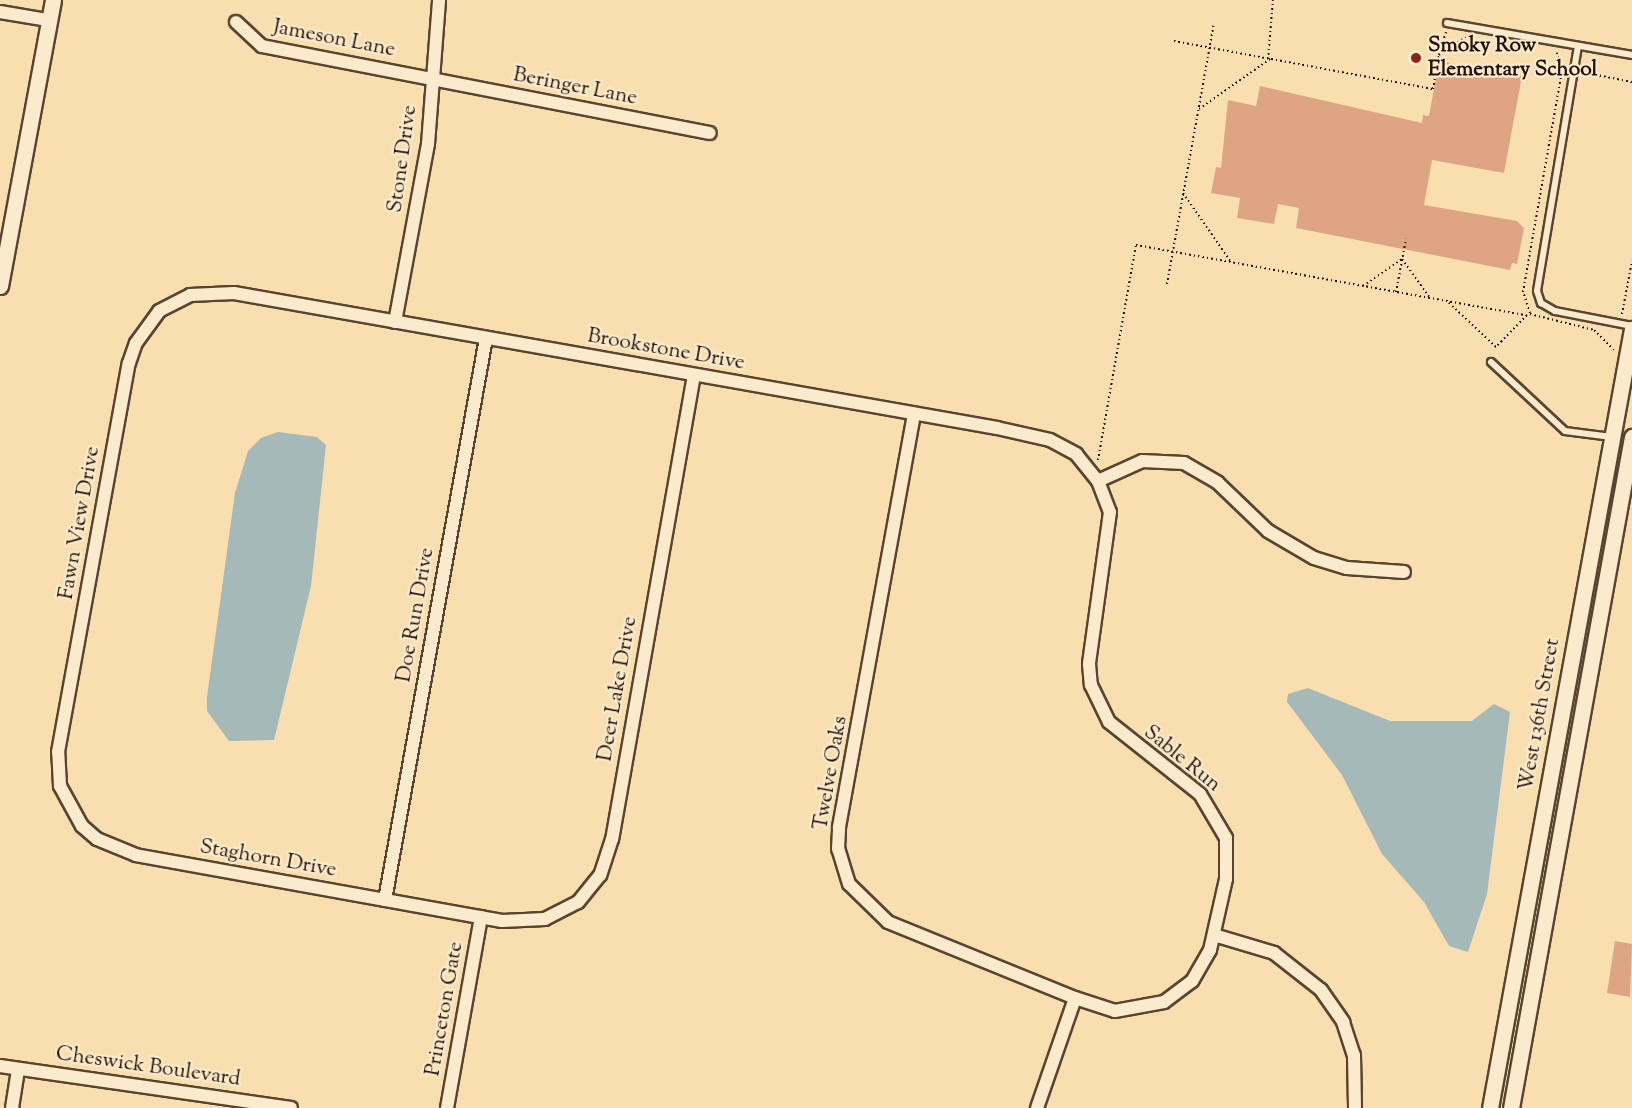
<!DOCTYPE html>
<style>
body{margin:0}
#map{position:relative;width:1632px;height:1108px;overflow:hidden;background:#f9dfb0;font-family:"Sorts Mill Goudy",serif}
div>[style]{position:absolute}
[style*='--x']{left:calc(var(--x)*1px);top:calc(var(--y)*1px);width:calc(var(--w)*1px);rotate:calc(var(--a)*1deg)}
.water>*{inset:0;background:#a4b9b8}
.building>*{inset:0;background:#dea585}
.path>*{height:2px;margin-top:-1px;transform-origin:0;background:repeating-linear-gradient(90deg,#251004 0 1.5px,transparent 0 4.5px)}
.roads{filter:drop-shadow(2px 0 #5a442f) drop-shadow(-2px 0 #5a442f) drop-shadow(0 2px #5a442f) drop-shadow(0 -2px #5a442f)}
.service>*{height:6px;margin:-3px;padding:0 3px;transform-origin:3px;border-radius:3px;background:#fbeacc}
.minor>*{height:12px;margin:-6px;padding:0 6px;transform-origin:6px;border-radius:6px;background:#fbeacc}
.tertiary>*{height:15px;margin:-7.5px;padding:0 7.5px;transform-origin:7.5px;border-radius:7.5px;background:#fbeacc}
.dots>*{width:16px;height:16px;translate:-50% -50%;box-sizing:border-box;border:3px solid #fbeacc;border-radius:50%}
span{translate:-50% -50%;white-space:nowrap;text-align:center;line-height:1.15;-webkit-text-stroke:4.5px #fbeacc;paint-order:stroke}
.street-label{font-size:21px;color:#251004}
.poi-label{font-size:21px;color:#251004;font-weight:700}
.left{translate:0 -50%;text-align:left}
</style>
<div id="map">
<div class="water">
<i style="clip-path:polygon(278px 432px,317px 437px,326px 445px,311px 586px,274px 740px,229px 741px,207px 711px,207px 697px,235px 493px,248px 451px,261px 438px)"></i>
<i style="clip-path:polygon(1308px 688px,1390px 721px,1472px 721px,1494px 704px,1510px 712px,1487px 894px,1468px 952px,1449px 946px,1424px 902px,1382px 854px,1342px 775px,1287px 702px,1288px 694px)"></i>
</div>
<div class="building">
<i style="clip-path:polygon(1439px 61px,1522px 76px,1504px 173px,1432px 160px,1424px 205px,1517px 221px,1524px 228px,1517px 264px,1512px 263px,1510px 270px,1296px 228px,1299px 208px,1278px 204px,1274px 224px,1237px 218px,1240px 198px,1211px 193px,1216px 167px,1221px 168px,1228px 100px,1256px 106px,1260px 86px,1422px 123px,1423px 115px,1429px 116px)"></i>
<i style="clip-path:polygon(1615px 941px,1632px 944px,1630px 997px,1607px 993px)"></i>
</div>
<div class="path">
<i style="--x:1174;--y:41;--w:263;--a:10.5"></i>
<i style="--x:1433;--y:89;--w:35;--a:-80"></i>
<i style="--x:1439;--y:55;--w:32;--a:-34"></i>
<i style="--x:1439;--y:55;--w:24;--a:-73"></i>
<i style="--x:1268;--y:59;--w:59;--a:-85.2"></i>
<i style="--x:1582;--y:72;--w:51;--a:11.3"></i>
<i style="--x:1199;--y:109;--w:87;--a:-35.2"></i>
<i style="--x:1183;--y:193;--w:84;--a:55.2"></i>
<i style="--x:1167;--y:284;--w:265;--a:-79.8"></i>
<i style="--x:1363;--y:286;--w:47;--a:-34.7"></i>
<i style="--x:1402;--y:259;--w:48;--a:54.3"></i>
<i style="--x:1396;--y:292;--w:54;--a:-79.3"></i>
<i style="--x:1530;--y:313;--w:22;--a:-108"></i>
<i style="--x:1523;--y:292;--w:224;--a:-80"></i>
<i style="--x:1562;--y:71;--w:19;--a:-106"></i>
<i style="--x:1530;--y:314;--w:66;--a:14"></i>
<i style="--x:1594;--y:330;--w:28;--a:45"></i>
<i style="--x:1622;--y:314;--w:54;--a:-79.3"></i>
<i style="--x:1098;--y:460;--w:218;--a:-80"></i>
<i style="--x:1136;--y:245;--w:397;--a:10.2"></i>
<i style="--x:1527;--y:315;--w:45;--a:134.1"></i>
<i style="--x:1496;--y:347;--w:67;--a:-136.8"></i>
</div>
<div class="roads">
<div class="service">
<i style="--x:1447;--y:23;--w:188;--a:9.8"></i>
<i style="--x:1578;--y:46;--w:248;--a:99.5"></i>
<i style="--x:1537;--y:291;--w:13;--a:72"></i>
<i style="--x:1541;--y:303;--w:16;--a:30"></i>
<i style="--x:1555;--y:311;--w:78;--a:11"></i>
<i style="--x:1491;--y:362;--w:101;--a:43"></i>
<i style="--x:1565;--y:431;--w:47;--a:7.3"></i>
</div>
<div class="minor">
<i style="--x:0;--y:12;--w:49;--a:9.5"></i>
<i style="--x:236;--y:22;--w:35;--a:43"></i>
<i style="--x:262;--y:46;--w:456;--a:11"></i>
<i style="--x:395;--y:322;--w:181;--a:-79.5"></i>
<i style="--x:428;--y:144;--w:144;--a:-85.6"></i>
<i style="--x:694;--y:375;--w:471;--a:100"></i>
<i style="--x:612;--y:839;--w:38;--a:108"></i>
<i style="--x:600;--y:875;--w:35;--a:129"></i>
<i style="--x:578;--y:902;--w:37;--a:153"></i>
<i style="--x:545;--y:919;--w:43;--a:177.3"></i>
<i style="--x:502;--y:921;--w:372;--a:-169.8"></i>
<i style="--x:136;--y:855;--w:42;--a:-157.7"></i>
<i style="--x:97;--y:839;--w:20;--a:-139"></i>
<i style="--x:82;--y:826;--w:46;--a:-118.8"></i>
<i style="--x:60;--y:786;--w:34;--a:-93"></i>
<i style="--x:58;--y:752;--w:395;--a:-79.7"></i>
<i style="--x:129;--y:363;--w:21;--a:-71"></i>
<i style="--x:136;--y:343;--w:39;--a:-54"></i>
<i style="--x:159;--y:311;--w:35;--a:-27"></i>
<i style="--x:190;--y:295;--w:44;--a:-2.6"></i>
<i style="--x:234;--y:293;--w:775;--a:10.03"></i>
<i style="--x:997;--y:428;--w:54;--a:12.8"></i>
<i style="--x:1050;--y:440;--w:30;--a:28"></i>
<i style="--x:1076;--y:454;--w:35;--a:51"></i>
<i style="--x:1098;--y:481;--w:33;--a:69"></i>
<i style="--x:1110;--y:512;--w:153;--a:97.9"></i>
<i style="--x:1089;--y:664;--w:21;--a:85"></i>
<i style="--x:1091;--y:685;--w:41;--a:64.1"></i>
<i style="--x:1109;--y:722;--w:116;--a:38.4"></i>
<i style="--x:1200;--y:794;--w:51;--a:59.4"></i>
<i style="--x:1226;--y:838;--w:41;--a:90"></i>
<i style="--x:1226;--y:879;--w:73;--a:102.7"></i>
<i style="--x:1210;--y:950;--w:36;--a:120"></i>
<i style="--x:1192;--y:981;--w:35;--a:143"></i>
<i style="--x:1164;--y:1002;--w:50;--a:169.6"></i>
<i style="--x:1115;--y:1011;--w:42;--a:-162"></i>
<i style="--x:1075;--y:998;--w:202;--a:-157.9"></i>
<i style="--x:888;--y:922;--w:54;--a:-135.7"></i>
<i style="--x:849;--y:884;--w:37;--a:-107"></i>
<i style="--x:838;--y:849;--w:22;--a:-87"></i>
<i style="--x:839;--y:827;--w:420;--a:-79.7"></i>
<i style="--x:1098;--y:481;--w:48;--a:-24.4"></i>
<i style="--x:1142;--y:461;--w:42;--a:2.7"></i>
<i style="--x:1184;--y:463;--w:39;--a:30"></i>
<i style="--x:1218;--y:483;--w:69;--a:43.8"></i>
<i style="--x:1268;--y:531;--w:53;--a:30.4"></i>
<i style="--x:1314;--y:558;--w:34;--a:17"></i>
<i style="--x:1347;--y:568;--w:57;--a:4"></i>
<i style="--x:385;--y:900;--w:571;--a:-79.81"></i>
<i style="--x:1214;--y:935;--w:63;--a:16.7"></i>
<i style="--x:1274;--y:953;--w:60;--a:38.2"></i>
<i style="--x:1321;--y:990;--w:39;--a:55"></i>
<i style="--x:1343;--y:1022;--w:35;--a:72"></i>
<i style="--x:1354;--y:1055;--w:53;--a:88.9"></i>
<i style="--x:0;--y:1066;--w:294;--a:8.2"></i>
<i style="--x:12;--y:1108;--w:39;--a:-81"></i>
<i style="--x:447;--y:1108;--w:194;--a:-79.9"></i>
<i style="--x:1037;--y:1108;--w:116;--a:-70.9"></i>
</div>
<div class="tertiary">
<i style="--x:0;--y:286;--w:291;--a:-79.5"></i>
<i style="--x:1490;--y:1108;--w:792;--a:-79.67"></i>
<i style="--x:1511;--y:1108;--w:682;--a:-79.78"></i>
</div>
</div>
<div class="dots">
<i style="left:1416px;top:58px;background:#8f2418"></i>
</div>
<div class="street-label">
<span style="left:334px;top:39px;rotate:11deg">Jameson Lane</span>
<span style="left:575px;top:87px;rotate:11deg">Beringer Lane</span>
<span style="left:403px;top:159px;rotate:-82deg">Stone Drive</span>
<span style="left:666px;top:350px;rotate:10deg">Brookstone Drive</span>
<span style="left:80px;top:523px;rotate:-80deg">Fawn View Drive</span>
<span style="left:416px;top:615px;rotate:-80deg">Doe Run Drive</span>
<span style="left:618px;top:689px;rotate:-80deg">Deer Lake Drive</span>
<span style="left:1540px;top:715px;rotate:-80deg">West 136th Street</span>
<span style="left:1182px;top:759px;rotate:39deg">Sable Run</span>
<span style="left:831px;top:773px;rotate:-80deg">Twelve Oaks</span>
<span style="left:268px;top:859px;rotate:10deg">Staghorn Drive</span>
<span style="left:445px;top:1009px;rotate:-80deg">Princeton Gate</span>
<span style="left:148px;top:1067px;rotate:8deg">Cheswick Boulevard</span>
</div>
<div class="poi-label">
<span class="left" style="left:1428px;top:58px">Smoky Row<br>Elementary School</span>
</div>
</div>
